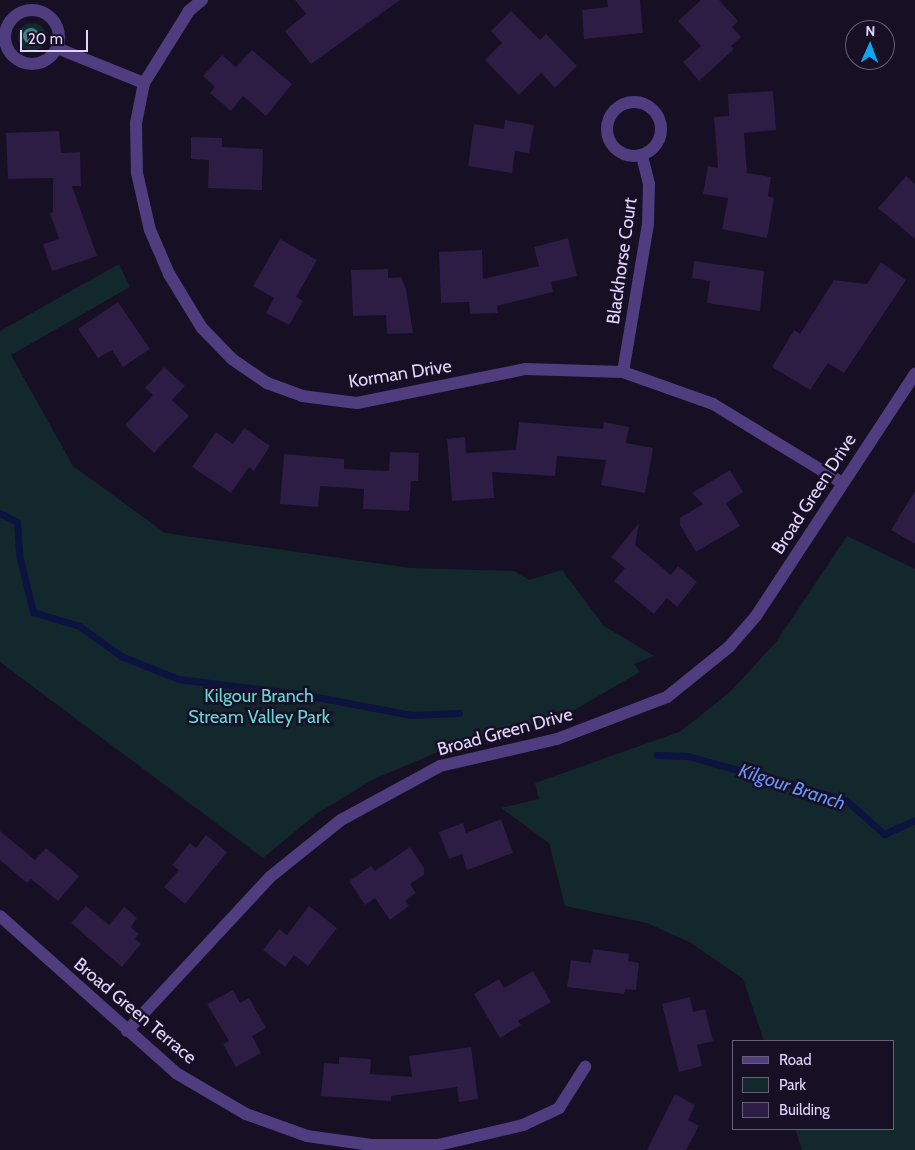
<!DOCTYPE html>
<style>
body{margin:0}
#map{position:relative;width:915px;height:1150px;overflow:hidden;background:#170f23;font-family:Cabin,sans-serif}
div>[style]{position:absolute}
[style*='--x']{left:calc(var(--x)*1px);top:calc(var(--y)*1px);width:calc(var(--w)*1px);rotate:calc(var(--a)*1deg)}
.green>*{inset:0;background:#13282d}
.round{border-radius:50%}
.stream>*{height:7px;margin:-3.5px;padding:0 3.5px;transform-origin:3.5px;border-radius:3.5px;background:#0c133f}
.building>*{inset:0;background:#2d1c43}
.street>*{height:12px;margin:-6px;padding:0 6px;transform-origin:6px;border-radius:6px;background:#4f3d80}
.street>.ring{margin:-6px;padding:0;box-sizing:content-box;background:none;border:12px solid #4f3d80;border-radius:50%}
.trees>*{width:16px;height:16px;margin:-8px;border-radius:50%;background:#417e86}
span{translate:-50% -50%;white-space:nowrap;text-align:center;line-height:1.15;-webkit-text-stroke:5px #170f23;paint-order:stroke}
.street-label{font-size:18px;color:#e2d4fd}
.park-label{font-size:18px;color:#63d9d7}
.water-label{font-size:19px;color:#6794f7;font-style:italic}
.legend{position:absolute;left:732px;top:1040px;width:162px;height:90px;box-sizing:border-box;background:#170f23;border:1px solid #685e7a;margin:0;padding:6px 9px;list-style:none;font-size:15px;color:#e2d4fd}
.legend li{display:flex;align-items:center;gap:10px;height:25px}
.legend b{width:25px;border:1px solid #685e7a}
.north{position:absolute;left:845px;top:20px;width:50px;height:50px;box-sizing:border-box;background:#170f23;border:1px solid #685e7a;border-radius:50%;rotate:2deg;font-size:14px;font-weight:700;line-height:20px;text-align:center;color:#e2d4fd}
.north::after{content:'';display:block;margin:auto;width:18px;height:22px;background:#0ca6f1;clip-path:polygon(50% 0,100% 100%,50% 72%,0 100%)}
.scale{position:absolute;left:20px;top:30px;width:68px;height:22px;box-sizing:border-box;border:2px solid #e2d4fd;border-top:0;padding-left:6px;font-size:15px;line-height:18px;white-space:nowrap;color:#e2d4fd;-webkit-text-stroke:4px #170f23;paint-order:stroke}
</style>
<div id="map">
<div class="green">
<i class="round" style="left:18px;top:23px;width:28px;height:28px"></i>
<i style="clip-path:polygon(119px 264px,130px 287px,11px 355px,73px 466px,165px 533px,410px 568px,514px 571px,529px 580px,562px 570px,604px 626px,654px 656px,634px 664px,640px 672px,574px 710px,527px 728px,440px 751px,372px 780px,316px 814px,263px 858px,0 662px,0 331px)"></i>
<i style="clip-path:polygon(847px 536px,915px 569px,915px 1150px,802px 1150px,795px 1129px,894px 1129px,894px 1041px,764px 1041px,743px 979px,691px 943px,647px 923px,565px 906px,549px 843px,501px 808px,539px 799px,535px 783px,679px 732px,699px 717px,731px 691px,776px 642px)"></i>
</div>
<div class="stream">
<i style="--x:0;--y:513;--w:19;--a:28"></i>
<i style="--x:17;--y:522;--w:32;--a:86"></i>
<i style="--x:19;--y:554;--w:60;--a:76.4"></i>
<i style="--x:33;--y:612;--w:48;--a:16.9"></i>
<i style="--x:79;--y:626;--w:52;--a:35.5"></i>
<i style="--x:121;--y:656;--w:61;--a:22"></i>
<i style="--x:178;--y:679;--w:124;--a:7"></i>
<i style="--x:301;--y:694;--w:112;--a:10.8"></i>
<i style="--x:411;--y:715;--w:48;--a:-2.4"></i>
<i style="--x:657;--y:755;--w:31;--a:2"></i>
<i style="--x:688;--y:756;--w:164;--a:15.6"></i>
<i style="--x:846;--y:800;--w:51;--a:41.8"></i>
<i style="--x:884;--y:834;--w:34;--a:-24"></i>
</div>
<div class="building">
<i style="clip-path:polygon(295px 0,400px 0,311px 64px,285px 31px,306px 14px)"></i>
<i style="clip-path:polygon(607px 0,640px 0,643px 33px,584px 39px,582px 10px,608px 7px)"></i>
<i style="clip-path:polygon(701px 0,719px 0,738px 21px,732px 27px,741px 37px,731px 46px,734px 49px,699px 81px,683px 62px,701px 46px,678px 21px)"></i>
<i style="clip-path:polygon(511px 11px,540px 40px,546px 34px,577px 66px,555px 88px,541px 73px,519px 95px,485px 60px,502px 43px,491px 31px)"></i>
<i style="clip-path:polygon(252px 50px,292px 84px,266px 116px,243px 96px,231px 111px,210px 93px,215px 87px,203px 76px,222px 55px,236px 67px)"></i>
<i style="clip-path:polygon(773px 91px,776px 130px,744px 133px,747px 173px,771px 177px,768px 196px,774px 198px,767px 238px,722px 229px,728px 198px,703px 194px,708px 166px,718px 168px,714px 117px,729px 116px,728px 94px)"></i>
<i style="clip-path:polygon(505px 120px,534px 125px,529px 153px,515px 151px,512px 173px,468px 166px,474px 124px,504px 129px)"></i>
<i style="clip-path:polygon(59px 131px,61px 153px,80px 152px,81px 186px,72px 186px,97px 256px,52px 271px,43px 244px,59px 239px,50px 213px,53px 212px,53px 178px,8px 179px,6px 133px)"></i>
<i style="clip-path:polygon(191px 137px,222px 138px,222px 147px,263px 149px,262px 190px,208px 188px,209px 160px,191px 159px)"></i>
<i style="clip-path:polygon(906px 176px,915px 184px,915px 239px,878px 208px)"></i>
<i style="clip-path:polygon(568px 238px,577px 276px,551px 282px,553px 292px,497px 306px,498px 313px,470px 314px,469px 302px,441px 303px,439px 252px,482px 250px,483px 279px,539px 266px,534px 247px)"></i>
<i style="clip-path:polygon(280px 239px,317px 260px,296px 297px,303px 301px,289px 325px,266px 313px,274px 298px,253px 286px)"></i>
<i style="clip-path:polygon(694px 261px,764px 271px,760px 311px,707px 303px,710px 281px,692px 278px)"></i>
<i style="clip-path:polygon(881px 262px,906px 280px,844px 373px,828px 363px,810px 390px,772px 367px,794px 330px,800px 334px,834px 280px,867px 284px)"></i>
<i style="clip-path:polygon(388px 269px,388px 278px,401px 277px,406px 289px,413px 333px,387px 334px,386px 315px,353px 316px,351px 270px)"></i>
<i style="clip-path:polygon(118px 302px,150px 349px,123px 367px,112px 350px,98px 358px,78px 329px)"></i>
<i style="clip-path:polygon(164px 367px,185px 386px,172px 400px,189px 416px,154px 453px,125px 425px,153px 395px,145px 388px)"></i>
<i style="clip-path:polygon(519px 422px,603px 429px,604px 422px,629px 427px,626px 443px,653px 448px,645px 493px,601px 485px,606px 460px,557px 456px,555px 476px,492px 472px,494px 498px,452px 501px,447px 439px,465px 437px,466px 453px,516px 450px)"></i>
<i style="clip-path:polygon(244px 428px,270px 446px,254px 471px,249px 467px,231px 493px,192px 467px,216px 432px,233px 444px)"></i>
<i style="clip-path:polygon(390px 452px,419px 453px,418px 481px,411px 481px,409px 511px,363px 509px,364px 489px,320px 486px,318px 507px,280px 504px,284px 454px,344px 459px,344px 469px,389px 471px)"></i>
<i style="clip-path:polygon(730px 470px,743px 492px,726px 503px,740px 526px,696px 552px,680px 525px,680px 518px,703px 504px,692px 493px)"></i>
<i style="clip-path:polygon(915px 491px,915px 544px,891px 530px)"></i>
<i style="clip-path:polygon(639px 523px,635px 545px,671px 575px,678px 566px,697px 582px,677px 607px,667px 598px,654px 614px,614px 581px,625px 568px,611px 557px)"></i>
<i style="clip-path:polygon(501px 819px,513px 853px,467px 870px,462px 854px,449px 859px,439px 832px,463px 823px,466px 833px)"></i>
<i style="clip-path:polygon(0 831px,35px 860px,46px 848px,79px 876px,58px 901px,31px 879px,27px 883px,0 860px)"></i>
<i style="clip-path:polygon(206px 835px,227px 852px,185px 904px,164px 887px,179px 870px,172px 865px,190px 843px,196px 848px)"></i>
<i style="clip-path:polygon(410px 847px,424px 868px,424px 875px,410px 884px,416px 893px,405px 901px,409px 906px,390px 920px,375px 898px,365px 905px,349px 881px,371px 866px,375px 871px)"></i>
<i style="clip-path:polygon(86px 906px,109px 925px,124px 907px,137px 918px,131px 927px,139px 934px,135px 939px,141px 944px,122px 967px,71px 923px)"></i>
<i style="clip-path:polygon(309px 906px,337px 928px,308px 966px,294px 955px,285px 967px,263px 950px,279px 929px,287px 935px)"></i>
<i style="clip-path:polygon(593px 949px,629px 954px,628px 961px,639px 963px,636px 990px,625px 989px,624px 994px,567px 987px,571px 960px,591px 963px)"></i>
<i style="clip-path:polygon(533px 971px,551px 1002px,518px 1021px,521px 1025px,500px 1038px,474px 994px,499px 979px,504px 988px)"></i>
<i style="clip-path:polygon(233px 990px,240px 1003px,249px 998px,266px 1028px,252px 1036px,261px 1053px,236px 1067px,223px 1044px,229px 1041px,207px 1004px)"></i>
<i style="clip-path:polygon(690px 997px,693px 1012px,705px 1009px,713px 1041px,697px 1045px,702px 1066px,679px 1072px,662px 1004px)"></i>
<i style="clip-path:polygon(471px 1047px,478px 1099px,459px 1102px,457px 1087px,391px 1096px,391px 1101px,321px 1096px,324px 1063px,339px 1064px,339px 1057px,371px 1059px,370px 1074px,412px 1077px,409px 1056px)"></i>
<i style="clip-path:polygon(675px 1094px,695px 1105px,688px 1120px,699px 1126px,686px 1150px,647px 1150px)"></i>
</div>
<div class="street">
<i style="--x:202;--y:0;--w:17;--a:140"></i>
<i style="--x:189;--y:11;--w:85;--a:122"></i>
<i style="--x:144;--y:83;--w:41;--a:101.3"></i>
<i style="--x:136;--y:123;--w:50;--a:88.9"></i>
<i style="--x:137;--y:173;--w:58;--a:77.2"></i>
<i style="--x:150;--y:230;--w:48;--a:66.6"></i>
<i style="--x:169;--y:274;--w:63;--a:58.6"></i>
<i style="--x:202;--y:328;--w:43;--a:45.9"></i>
<i style="--x:232;--y:359;--w:42;--a:34.4"></i>
<i style="--x:267;--y:383;--w:37;--a:20"></i>
<i style="--x:302;--y:396;--w:55;--a:7.3"></i>
<i style="--x:357;--y:403;--w:171;--a:-11.4"></i>
<i style="--x:525;--y:369;--w:98;--a:1.8"></i>
<i style="--x:623;--y:372;--w:96;--a:19.6"></i>
<i style="--x:713;--y:404;--w:150;--a:31.4"></i>
<i class="ring" style="left:5px;top:10px;width:42px;height:42px"></i>
<i style="--x:57;--y:48;--w:94;--a:21.9"></i>
<i class="ring" style="left:607px;top:102px;width:42px;height:42px"></i>
<i style="--x:623;--y:372;--w:150;--a:-80.4"></i>
<i style="--x:648;--y:224;--w:40;--a:-88.6"></i>
<i style="--x:649;--y:184;--w:30;--a:-104"></i>
<i style="--x:0;--y:916;--w:236;--a:41.7"></i>
<i style="--x:176;--y:1073;--w:81;--a:30.4"></i>
<i style="--x:246;--y:1114;--w:65;--a:19.8"></i>
<i style="--x:307;--y:1136;--w:65;--a:8"></i>
<i style="--x:371;--y:1145;--w:67;--a:0"></i>
<i style="--x:438;--y:1145;--w:87;--a:-13.2"></i>
<i style="--x:523;--y:1125;--w:40;--a:-25"></i>
<i style="--x:559;--y:1108;--w:49;--a:-57.6"></i>
<i style="--x:127;--y:1031;--w:210;--a:-47.1"></i>
<i style="--x:270;--y:877;--w:91;--a:-38.8"></i>
<i style="--x:341;--y:820;--w:113;--a:-28.6"></i>
<i style="--x:440;--y:766;--w:120;--a:-13"></i>
<i style="--x:557;--y:739;--w:118;--a:-20.9"></i>
<i style="--x:667;--y:697;--w:80;--a:-38.9"></i>
<i style="--x:729;--y:647;--w:41;--a:-48.9"></i>
<i style="--x:756;--y:616;--w:290;--a:-56.7"></i>
</div>
<div class="trees">
<i style="left:31px;top:36px"></i>
</div>
<div class="street-label">
<span style="left:622px;top:261px;rotate:-82deg">Blackhorse Court</span>
<span style="left:400px;top:374px;rotate:-9deg">Korman Drive</span>
<span style="left:814px;top:494px;rotate:-57deg">Broad Green Drive</span>
<span style="left:505px;top:732px;rotate:-15deg">Broad Green Drive</span>
<span style="left:135px;top:1011px;rotate:40deg">Broad Green Terrace</span>
</div>
<div class="park-label">
<span style="left:259px;top:707px">Kilgour Branch<br>Stream Valley Park</span>
</div>
<div class="water-label">
<span style="left:792px;top:787px;rotate:18deg">Kilgour Branch</span>
</div>
<ul class="legend">
<li><b style="height:6px;background:#4f3d80"></b>Road</li>
<li><b style="height:14px;background:#13282d"></b>Park</li>
<li><b style="height:14px;background:#2d1c43"></b>Building</li>
</ul>
<div class="north">N</div>
<div class="scale">20 m</div>
</div>
